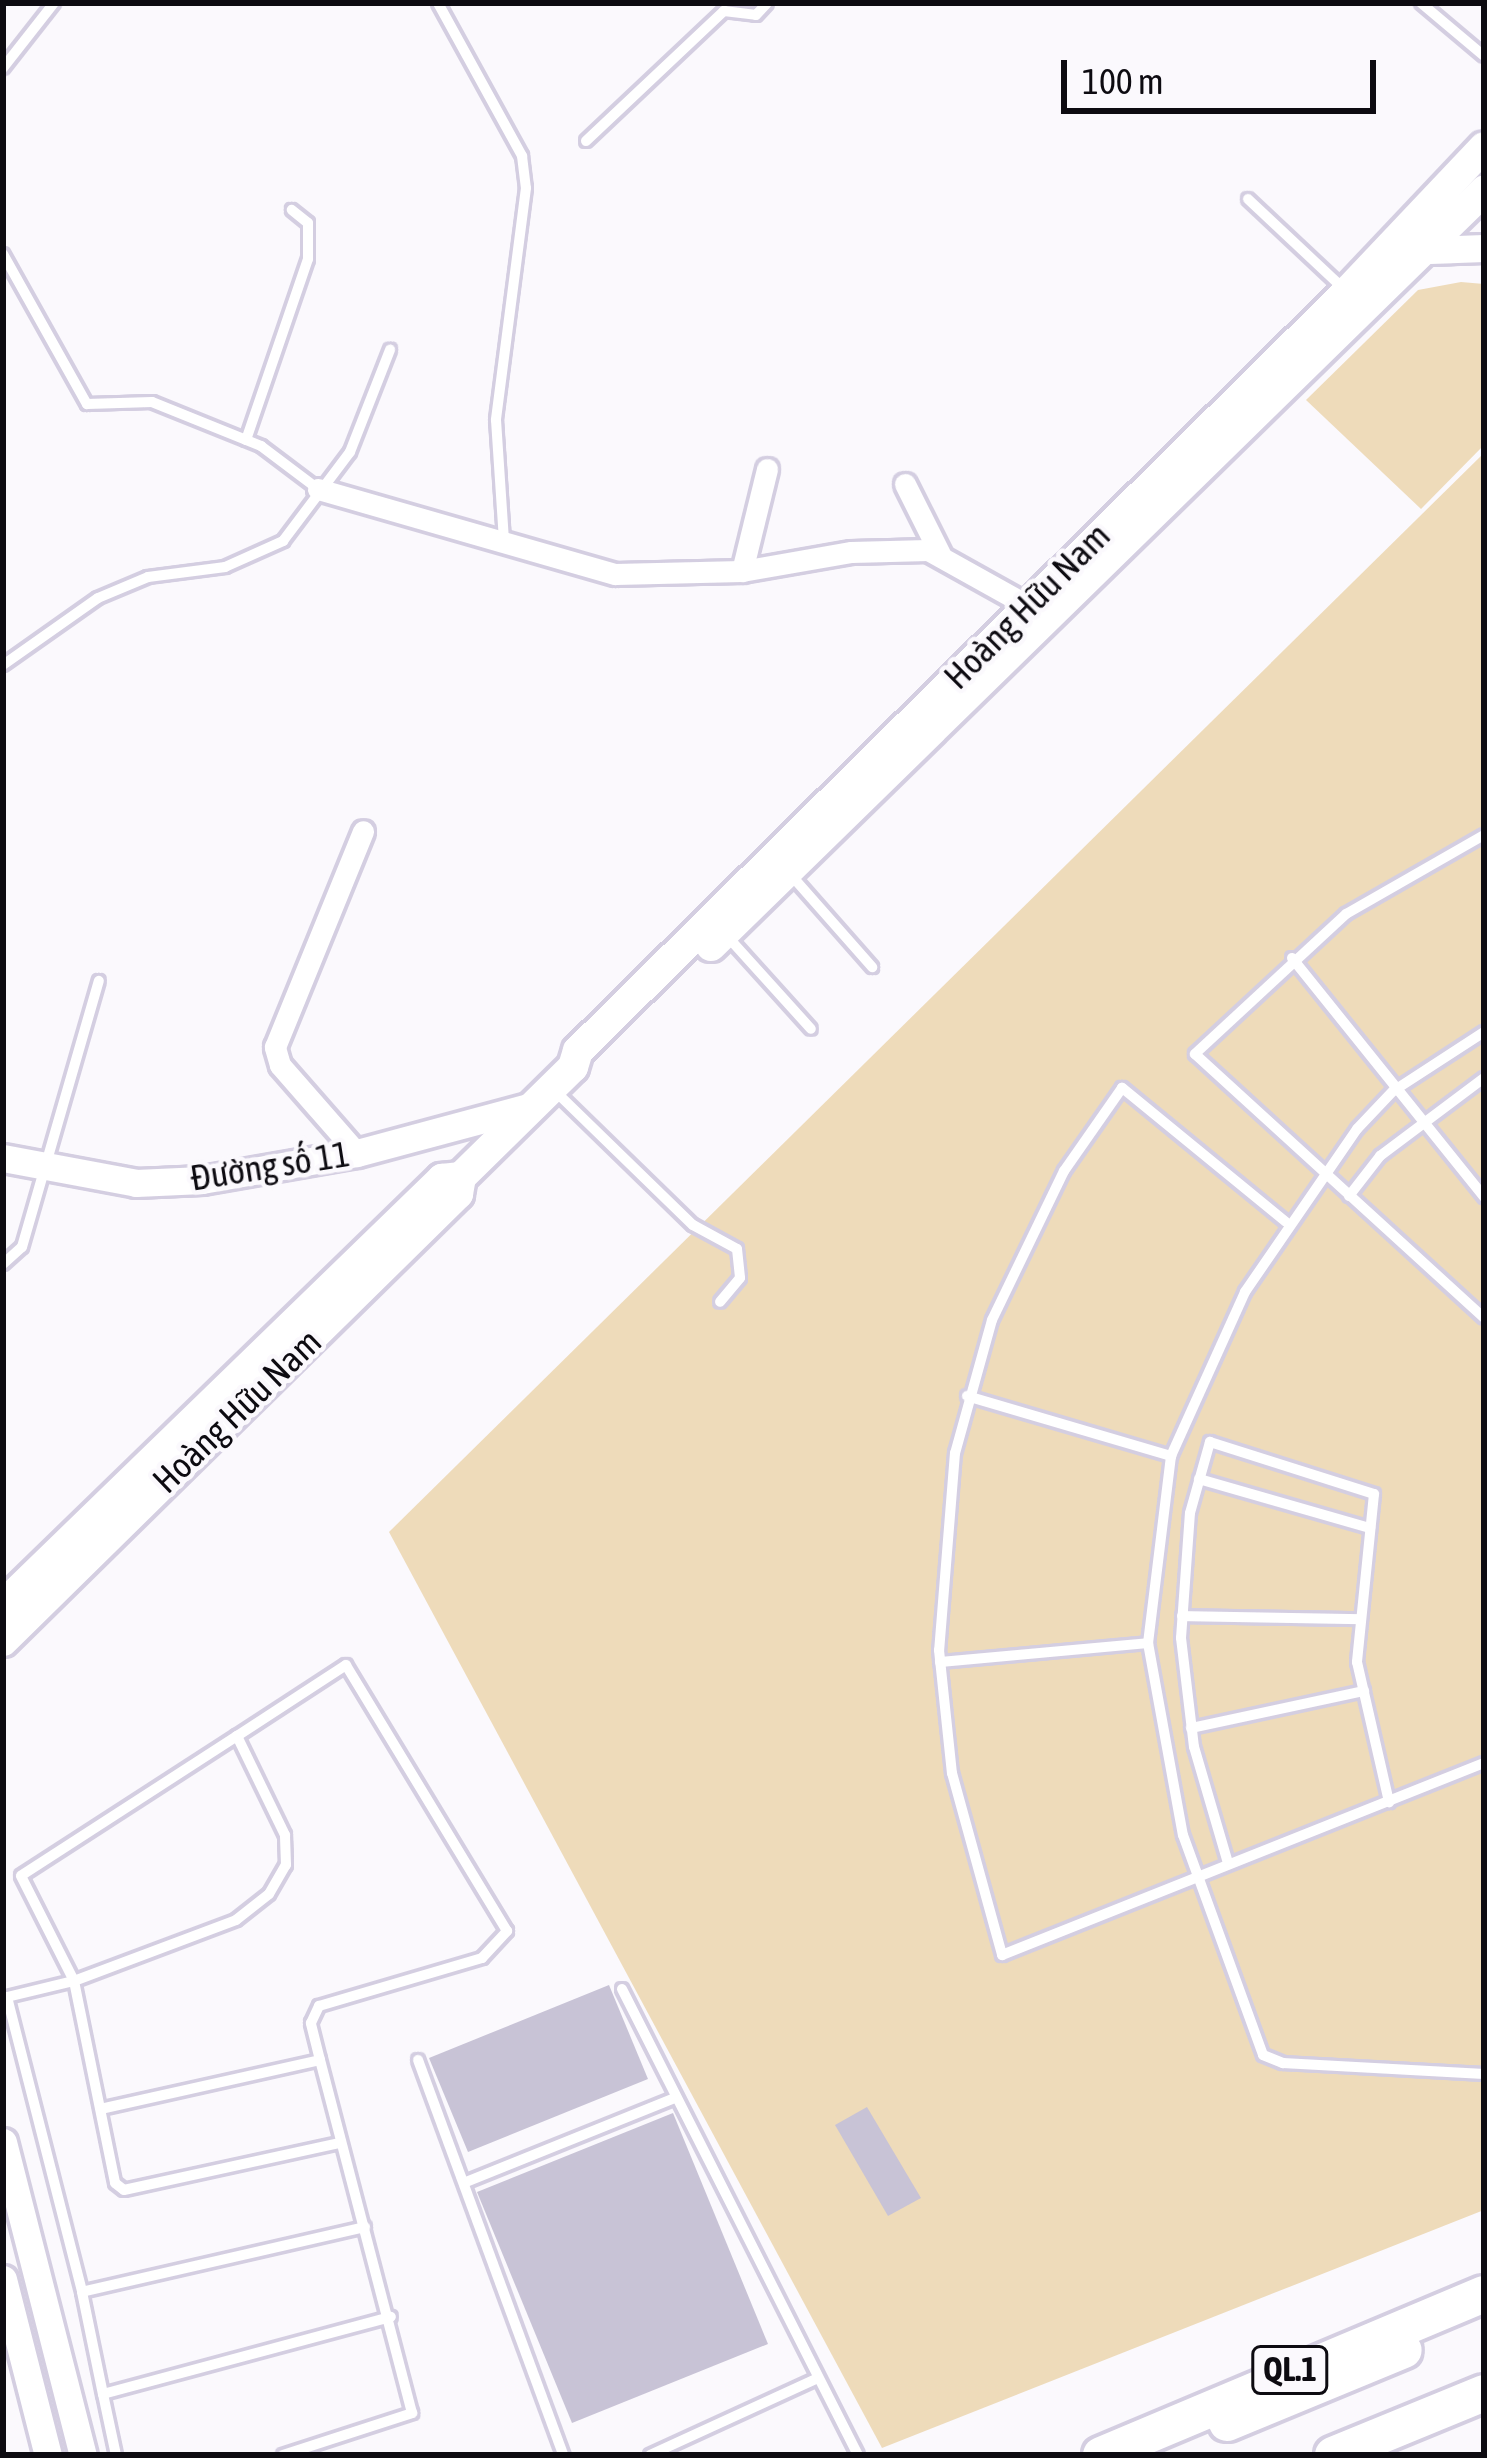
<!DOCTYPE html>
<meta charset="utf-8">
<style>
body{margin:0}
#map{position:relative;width:1487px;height:2458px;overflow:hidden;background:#fbf9fd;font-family:"Asap Condensed",sans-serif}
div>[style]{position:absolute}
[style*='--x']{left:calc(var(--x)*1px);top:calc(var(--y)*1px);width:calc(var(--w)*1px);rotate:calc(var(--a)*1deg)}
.green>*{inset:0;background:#eedbba}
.building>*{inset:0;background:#c8c3d6}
.roads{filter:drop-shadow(3px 0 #d4cee1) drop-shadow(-3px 0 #d4cee1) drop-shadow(0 3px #d4cee1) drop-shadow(0 -3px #d4cee1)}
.service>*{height:10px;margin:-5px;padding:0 5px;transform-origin:5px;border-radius:5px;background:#fff}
.minor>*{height:21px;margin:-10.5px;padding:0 10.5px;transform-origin:10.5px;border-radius:10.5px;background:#fff}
.tertiary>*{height:27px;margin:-13.5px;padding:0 13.5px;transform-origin:13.5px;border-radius:13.5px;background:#fff}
.secondary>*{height:30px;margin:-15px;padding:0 15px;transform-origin:15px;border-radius:15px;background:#fff}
.trunk>*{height:36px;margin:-18px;padding:0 18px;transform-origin:18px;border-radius:18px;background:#fff}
span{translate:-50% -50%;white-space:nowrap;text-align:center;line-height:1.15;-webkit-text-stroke:9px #fbf9fd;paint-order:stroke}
.shield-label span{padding:3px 9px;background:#fbf9fd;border:3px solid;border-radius:9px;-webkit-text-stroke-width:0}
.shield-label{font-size:33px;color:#0d0b11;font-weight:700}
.street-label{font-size:36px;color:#0d0b11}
.frame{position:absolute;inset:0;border:6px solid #0d0b11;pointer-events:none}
.scale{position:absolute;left:1061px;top:60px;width:315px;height:54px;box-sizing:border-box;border:6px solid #0d0b11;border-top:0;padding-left:15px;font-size:36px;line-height:42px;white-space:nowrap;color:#0d0b11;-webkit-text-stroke:9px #fbf9fd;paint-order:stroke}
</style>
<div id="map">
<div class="green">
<i style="clip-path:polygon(1461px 282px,1484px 284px,1484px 445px,1421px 509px,1306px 400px,1418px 290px)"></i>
<i style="clip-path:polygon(1484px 453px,1484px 2210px,882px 2448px,389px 1532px)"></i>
</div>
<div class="building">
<i style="clip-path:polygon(609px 1985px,648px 2079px,468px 2152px,429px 2058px)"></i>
<i style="clip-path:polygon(867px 2107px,921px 2198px,888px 2216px,835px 2125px)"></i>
<i style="clip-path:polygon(673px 2113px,768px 2344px,572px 2423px,477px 2192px)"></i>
</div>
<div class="roads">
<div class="service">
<i style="--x:438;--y:3;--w:175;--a:61.2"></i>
<i style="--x:522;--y:156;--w:32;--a:83"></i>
<i style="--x:526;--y:188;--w:234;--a:97.4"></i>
<i style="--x:496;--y:420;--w:122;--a:86.2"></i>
<i style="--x:1421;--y:3;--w:82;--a:40.1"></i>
<i style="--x:3;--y:68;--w:83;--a:-51.9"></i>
<i style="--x:586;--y:141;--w:190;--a:-43.3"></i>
<i style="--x:724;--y:11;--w:32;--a:7"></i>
<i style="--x:756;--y:15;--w:16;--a:-47"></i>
<i style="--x:1248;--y:199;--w:133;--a:43.2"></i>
<i style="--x:3;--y:254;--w:172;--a:60.8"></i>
<i style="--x:87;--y:404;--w:65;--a:-1.8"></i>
<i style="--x:152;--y:402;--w:118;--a:22"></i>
<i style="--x:261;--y:446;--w:71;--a:37"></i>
<i style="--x:246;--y:440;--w:191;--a:-71.1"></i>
<i style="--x:308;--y:259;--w:36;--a:-90"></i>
<i style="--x:308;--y:223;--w:21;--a:-141"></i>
<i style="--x:3;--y:665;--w:116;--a:-35.2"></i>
<i style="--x:98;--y:598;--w:54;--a:-22.8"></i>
<i style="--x:148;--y:577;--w:78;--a:-7.4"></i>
<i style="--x:225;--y:567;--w:64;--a:-24.1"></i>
<i style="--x:283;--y:541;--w:111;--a:-53"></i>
<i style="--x:350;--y:452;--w:110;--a:-68.6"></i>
<i style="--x:1484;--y:835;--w:159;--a:150.2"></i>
<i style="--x:1346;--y:914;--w:206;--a:137.2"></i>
<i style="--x:1195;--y:1054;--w:391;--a:42.4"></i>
<i style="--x:791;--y:875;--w:123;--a:48.6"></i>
<i style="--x:727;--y:936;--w:125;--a:47.9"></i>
<i style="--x:1292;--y:958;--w:307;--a:51.2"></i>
<i style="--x:1484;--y:1032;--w:108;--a:147"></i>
<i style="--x:1393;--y:1091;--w:52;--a:133.5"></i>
<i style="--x:1357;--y:1129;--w:198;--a:124.5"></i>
<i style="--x:1245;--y:1292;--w:180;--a:114.3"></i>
<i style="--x:1171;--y:1456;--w:188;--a:97"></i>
<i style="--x:1148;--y:1643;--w:195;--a:79.7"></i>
<i style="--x:1183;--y:1835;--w:234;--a:70"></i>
<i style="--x:1263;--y:2055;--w:22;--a:22"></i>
<i style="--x:1283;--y:2063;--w:201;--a:3.1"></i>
<i style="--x:555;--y:1091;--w:192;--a:44.2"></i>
<i style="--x:693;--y:1225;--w:50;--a:28.6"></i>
<i style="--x:737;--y:1249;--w:29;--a:84"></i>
<i style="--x:740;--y:1278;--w:31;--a:130"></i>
<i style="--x:1349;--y:1196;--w:51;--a:-52.2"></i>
<i style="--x:1380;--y:1156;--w:130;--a:-36.9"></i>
<i style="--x:1286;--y:1222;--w:212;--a:-140.7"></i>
<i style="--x:1122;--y:1088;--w:101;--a:124.9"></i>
<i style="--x:1064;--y:1171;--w:165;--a:115.8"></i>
<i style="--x:992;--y:1320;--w:138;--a:105.5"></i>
<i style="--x:955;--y:1453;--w:198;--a:94.6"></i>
<i style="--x:939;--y:1650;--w:124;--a:84"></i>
<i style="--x:952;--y:1773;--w:189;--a:74.6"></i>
<i style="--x:1002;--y:1955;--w:519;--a:-21.72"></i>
<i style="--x:3;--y:1264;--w:25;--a:-42"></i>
<i style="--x:22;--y:1247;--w:277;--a:-73.9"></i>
<i style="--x:967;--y:1396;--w:213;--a:16.4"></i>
<i style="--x:1199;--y:1479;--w:178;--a:16"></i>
<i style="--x:1182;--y:1616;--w:176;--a:1"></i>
<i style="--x:940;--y:1662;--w:209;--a:-5.2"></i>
<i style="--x:1191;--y:1728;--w:177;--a:-12.1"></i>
<i style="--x:1228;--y:1863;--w:121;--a:-106.3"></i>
<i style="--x:1194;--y:1747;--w:110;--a:-96.8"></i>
<i style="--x:1181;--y:1638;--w:125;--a:-85.9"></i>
<i style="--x:1190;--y:1513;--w:74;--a:-74.3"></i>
<i style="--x:1210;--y:1442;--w:172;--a:17.6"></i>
<i style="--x:1374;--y:1494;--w:169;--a:95.8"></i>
<i style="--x:1357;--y:1662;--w:144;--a:77.1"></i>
<i style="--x:622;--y:1989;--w:522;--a:63.14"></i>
<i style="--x:7;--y:1997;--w:304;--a:75.7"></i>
<i style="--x:3;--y:1998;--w:73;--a:-13.5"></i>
<i style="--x:74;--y:1981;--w:206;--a:78.5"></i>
<i style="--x:115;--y:2183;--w:11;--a:38"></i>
<i style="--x:124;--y:2190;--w:221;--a:-12.3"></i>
<i style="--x:418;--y:2060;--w:421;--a:69.8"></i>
<i style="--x:105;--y:2108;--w:220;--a:-12.6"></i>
<i style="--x:320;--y:2060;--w:38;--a:-104"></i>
<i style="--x:311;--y:2023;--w:19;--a:-65"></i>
<i style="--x:319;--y:2006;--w:170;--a:-16.4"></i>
<i style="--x:482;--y:1958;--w:37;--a:-47"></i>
<i style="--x:507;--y:1931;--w:311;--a:-121.2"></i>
<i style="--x:346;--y:1665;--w:130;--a:146.9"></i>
<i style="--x:237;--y:1736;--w:257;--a:147.1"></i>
<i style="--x:21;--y:1876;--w:118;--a:63.2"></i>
<i style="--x:74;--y:1981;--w:173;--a:-20.6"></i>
<i style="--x:236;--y:1920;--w:42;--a:-38.2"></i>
<i style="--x:269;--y:1894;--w:34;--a:-60"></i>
<i style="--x:286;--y:1865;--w:30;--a:-92"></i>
<i style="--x:285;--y:1835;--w:110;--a:-115.9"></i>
<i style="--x:466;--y:2182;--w:225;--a:-21.9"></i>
<i style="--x:365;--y:2227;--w:290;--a:167.1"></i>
<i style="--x:82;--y:2292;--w:104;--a:78.4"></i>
<i style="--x:103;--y:2394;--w:298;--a:-15"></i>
<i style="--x:103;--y:2394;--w:62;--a:78"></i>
<i style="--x:283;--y:2455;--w:136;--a:-18"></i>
<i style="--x:412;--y:2413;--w:365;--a:-104.6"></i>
<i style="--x:650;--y:2455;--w:183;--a:-24.6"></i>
</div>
<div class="minor">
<i style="--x:905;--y:484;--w:78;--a:63.4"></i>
<i style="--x:318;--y:489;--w:309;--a:16"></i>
<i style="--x:615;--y:574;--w:127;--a:-1.4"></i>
<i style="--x:742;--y:571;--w:111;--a:-9.9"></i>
<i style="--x:851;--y:552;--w:77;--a:-1.5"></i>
<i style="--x:928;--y:550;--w:113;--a:29.1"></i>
<i style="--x:742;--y:571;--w:105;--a:-76.2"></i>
<i style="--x:357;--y:1153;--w:117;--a:-131.2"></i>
<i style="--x:280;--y:1065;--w:19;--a:-106"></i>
<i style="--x:275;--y:1047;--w:233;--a:-67.8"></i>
</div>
<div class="tertiary">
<i style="--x:1429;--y:250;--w:55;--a:-2.1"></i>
<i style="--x:3;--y:1158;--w:135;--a:10.6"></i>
<i style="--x:136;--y:1183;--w:66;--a:-2.6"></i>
<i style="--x:202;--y:1180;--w:157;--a:-9.9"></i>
<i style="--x:357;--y:1153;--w:182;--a:-15"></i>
<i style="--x:3;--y:2142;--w:323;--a:75.7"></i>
<i style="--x:3;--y:2279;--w:182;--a:75.7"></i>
</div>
<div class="secondary">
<i style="--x:711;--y:946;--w:1081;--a:-44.33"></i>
<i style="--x:3;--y:1605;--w:612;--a:-44.14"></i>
<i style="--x:442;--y:1179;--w:19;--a:-6"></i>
<i style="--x:3;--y:1641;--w:638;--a:-44.49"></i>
<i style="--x:458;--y:1194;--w:17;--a:-80"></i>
<i style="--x:461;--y:1177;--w:157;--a:-44.5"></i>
<i style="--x:573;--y:1067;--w:17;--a:-73"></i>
<i style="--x:578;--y:1051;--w:1080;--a:-44.63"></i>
<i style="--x:1347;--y:292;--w:199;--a:-46.6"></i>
</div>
<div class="trunk">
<i style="--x:1227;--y:2423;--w:191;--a:-22.4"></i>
<i style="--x:1101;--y:2455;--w:415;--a:-22.8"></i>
<i style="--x:1333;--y:2455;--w:163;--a:-22.3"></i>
</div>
</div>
<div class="shield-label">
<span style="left:1290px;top:2370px">QL.1</span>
</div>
<div class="street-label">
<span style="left:1027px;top:606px;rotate:-45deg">Hoàng Hữu Nam</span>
<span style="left:270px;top:1166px;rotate:-9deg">Đường số 11</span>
<span style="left:237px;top:1411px;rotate:-44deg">Hoàng Hữu Nam</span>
</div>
<div class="frame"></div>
<div class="scale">100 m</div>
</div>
